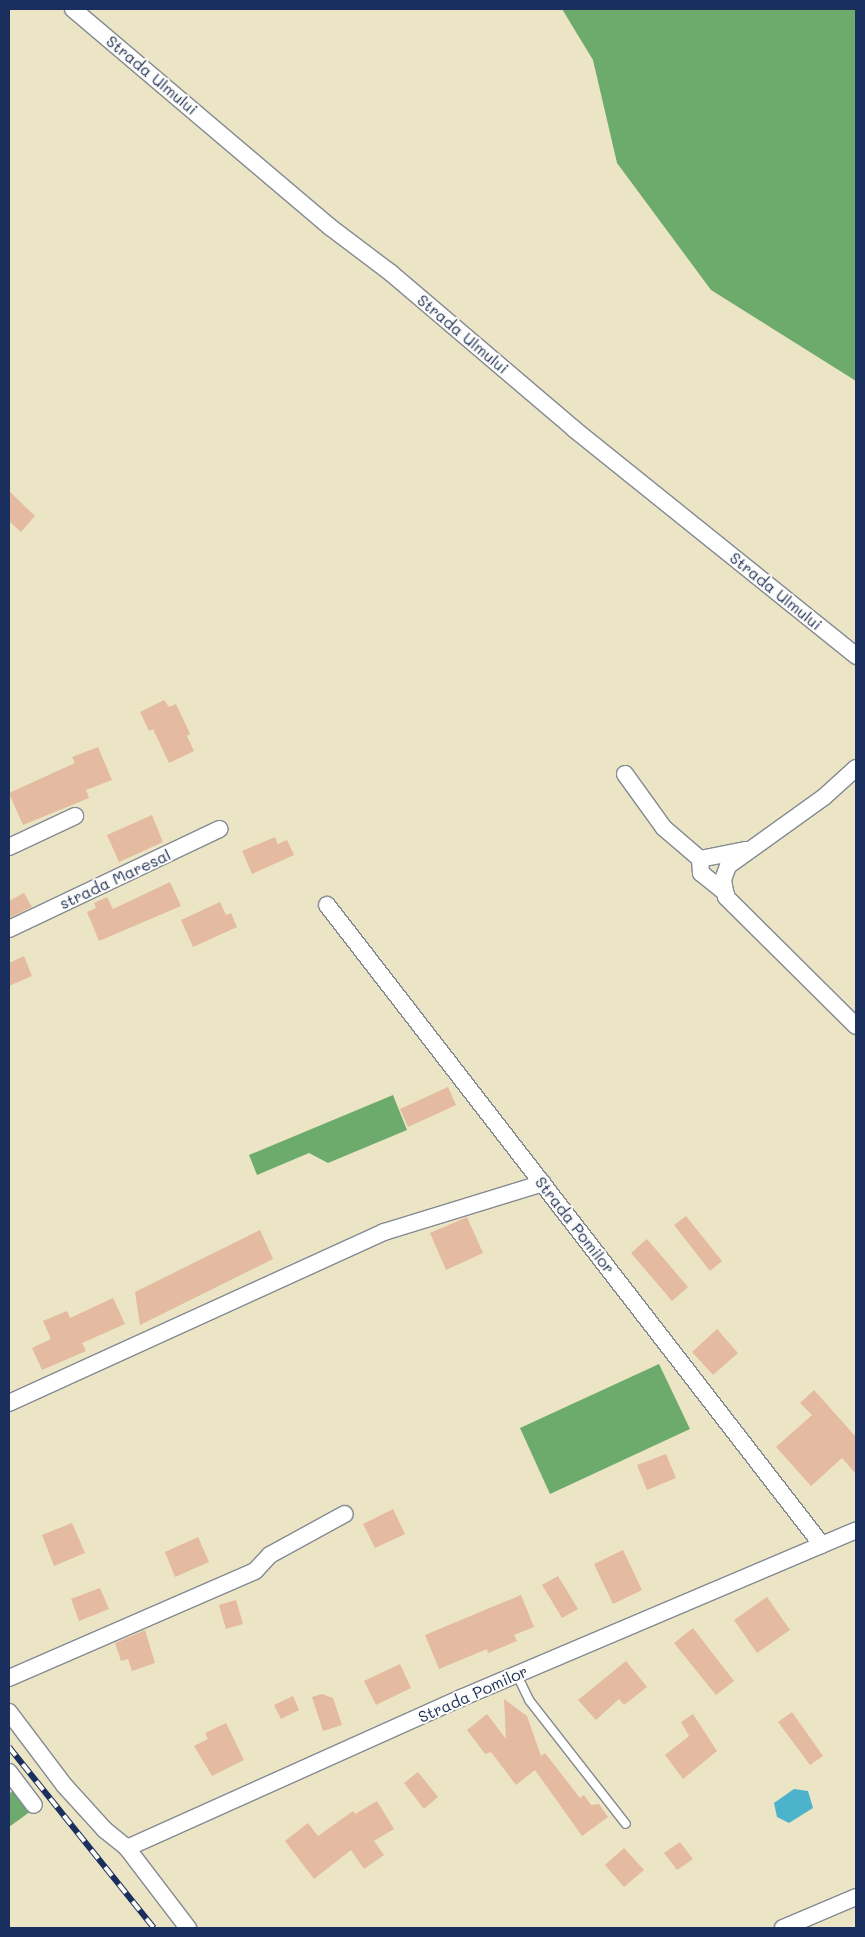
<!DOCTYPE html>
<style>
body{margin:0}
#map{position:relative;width:865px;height:1937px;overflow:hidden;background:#ece5c5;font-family:Mali,sans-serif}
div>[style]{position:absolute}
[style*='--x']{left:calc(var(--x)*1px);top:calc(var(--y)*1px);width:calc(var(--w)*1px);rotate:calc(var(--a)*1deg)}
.forest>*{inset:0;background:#6dab6d}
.water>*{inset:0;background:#4db2cc}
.building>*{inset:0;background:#e4baa0}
.roads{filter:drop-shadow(1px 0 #848a92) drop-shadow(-1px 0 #848a92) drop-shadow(0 1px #848a92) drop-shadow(0 -1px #848a92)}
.service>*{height:8px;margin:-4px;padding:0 4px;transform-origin:4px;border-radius:4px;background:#fff}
.minor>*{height:16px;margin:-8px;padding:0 8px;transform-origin:8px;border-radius:8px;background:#fff}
.rail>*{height:5.5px;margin-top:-2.75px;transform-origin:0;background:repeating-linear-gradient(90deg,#fdfcf7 0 11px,#1b2f5e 0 22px);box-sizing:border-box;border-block:1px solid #1b2f5e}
span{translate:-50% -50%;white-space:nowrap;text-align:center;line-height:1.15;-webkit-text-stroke:4px #fdfcf7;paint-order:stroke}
.street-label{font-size:16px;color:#1b2f5e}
.frame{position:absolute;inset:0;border:10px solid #1b2f5e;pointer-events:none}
</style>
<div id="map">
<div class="forest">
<i style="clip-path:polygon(562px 9px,856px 9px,856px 381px,711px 290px,617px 163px,593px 60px)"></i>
<i style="clip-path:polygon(393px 1095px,407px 1130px,328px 1163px,309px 1153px,257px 1175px,249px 1155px)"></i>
<i style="clip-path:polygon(659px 1364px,690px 1429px,550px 1494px,520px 1428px)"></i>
<i style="clip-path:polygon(15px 1789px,31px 1811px,9px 1827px,9px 1794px)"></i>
</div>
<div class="water">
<i style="clip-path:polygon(794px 1789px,808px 1791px,813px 1808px,789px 1823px,777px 1817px,774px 1803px)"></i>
</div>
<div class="building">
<i style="clip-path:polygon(9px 491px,35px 516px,21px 532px,9px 521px)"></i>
<i style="clip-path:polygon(164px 700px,169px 707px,176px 704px,190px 734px,187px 736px,194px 751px,169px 763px,153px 729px,149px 731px,140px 712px)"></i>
<i style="clip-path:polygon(98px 747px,112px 780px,86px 790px,89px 798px,23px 825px,9px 793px,75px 763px,72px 757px)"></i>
<i style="clip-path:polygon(152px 815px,163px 842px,119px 862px,107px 835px)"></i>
<i style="clip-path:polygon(275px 837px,278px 844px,287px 840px,294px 855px,252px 874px,242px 851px)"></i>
<i style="clip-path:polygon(170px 882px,181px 906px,99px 941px,87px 912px,96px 908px,94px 903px,107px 897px,113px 909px)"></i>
<i style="clip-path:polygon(24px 893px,32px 907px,9px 918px,9px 901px)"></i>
<i style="clip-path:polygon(220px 902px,226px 915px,231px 913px,237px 927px,193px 947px,181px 920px)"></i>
<i style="clip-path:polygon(24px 956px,32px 976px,9px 986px,9px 963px)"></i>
<i style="clip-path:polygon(448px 1087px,456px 1105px,408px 1127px,400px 1109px)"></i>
<i style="clip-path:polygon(686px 1216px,722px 1261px,710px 1271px,674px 1225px)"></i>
<i style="clip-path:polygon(467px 1217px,483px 1253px,446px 1270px,430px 1233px)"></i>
<i style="clip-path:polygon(260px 1230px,273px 1259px,140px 1325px,135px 1292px)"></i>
<i style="clip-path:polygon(647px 1239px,688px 1287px,672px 1301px,631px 1253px)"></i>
<i style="clip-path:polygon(113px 1298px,125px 1324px,82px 1343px,86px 1351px,42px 1370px,32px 1348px,51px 1339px,43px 1321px,67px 1311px,70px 1318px)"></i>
<i style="clip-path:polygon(717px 1329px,738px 1353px,713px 1375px,692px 1352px)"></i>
<i style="clip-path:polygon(814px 1390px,856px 1437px,856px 1474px,842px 1458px,811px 1486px,776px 1447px,812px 1415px,800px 1403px)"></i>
<i style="clip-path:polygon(666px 1454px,676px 1478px,647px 1490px,637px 1465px)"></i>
<i style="clip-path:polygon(393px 1509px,405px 1534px,375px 1548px,363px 1524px)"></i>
<i style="clip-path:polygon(72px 1523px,85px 1553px,54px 1566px,42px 1535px)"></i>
<i style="clip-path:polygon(198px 1537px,209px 1562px,175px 1577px,165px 1552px)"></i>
<i style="clip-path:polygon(623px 1550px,642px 1590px,613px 1604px,594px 1564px)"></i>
<i style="clip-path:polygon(558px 1576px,578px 1609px,562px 1618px,542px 1585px)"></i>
<i style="clip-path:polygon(100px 1588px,109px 1609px,79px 1621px,71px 1599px)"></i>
<i style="clip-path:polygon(521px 1595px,534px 1627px,514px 1635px,517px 1641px,488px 1653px,487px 1649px,439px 1669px,425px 1635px)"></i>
<i style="clip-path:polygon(767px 1597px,790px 1630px,757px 1653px,734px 1620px)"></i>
<i style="clip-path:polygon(236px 1600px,243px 1624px,226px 1629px,219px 1605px)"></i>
<i style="clip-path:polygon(693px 1628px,734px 1681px,716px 1695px,674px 1643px)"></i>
<i style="clip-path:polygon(145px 1630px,155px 1663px,132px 1671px,128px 1659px,121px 1661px,115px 1643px)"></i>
<i style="clip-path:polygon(626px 1661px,647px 1687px,624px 1705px,619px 1699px,596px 1720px,578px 1700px)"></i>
<i style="clip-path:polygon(400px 1664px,411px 1688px,376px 1705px,364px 1681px)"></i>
<i style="clip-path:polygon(322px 1694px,333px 1698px,342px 1725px,323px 1731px,312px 1697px)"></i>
<i style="clip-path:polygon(293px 1696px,299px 1710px,281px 1719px,274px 1705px)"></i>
<i style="clip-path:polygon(504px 1699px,527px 1716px,541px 1756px,545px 1753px,580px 1798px,584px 1795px,591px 1805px,599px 1804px,608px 1817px,582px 1836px,535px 1770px,516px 1785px,491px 1752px,485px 1754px,467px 1730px,487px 1714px,506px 1739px)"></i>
<i style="clip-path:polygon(792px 1712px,823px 1756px,810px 1765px,778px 1722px)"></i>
<i style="clip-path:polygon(693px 1714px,717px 1751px,683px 1779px,665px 1755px,689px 1736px,681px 1722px)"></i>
<i style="clip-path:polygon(226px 1723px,244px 1760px,212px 1776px,194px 1746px,208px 1739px,205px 1733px)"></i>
<i style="clip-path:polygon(418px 1772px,438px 1797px,424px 1809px,404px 1783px)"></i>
<i style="clip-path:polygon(377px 1801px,394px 1829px,374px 1841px,384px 1855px,364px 1869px,351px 1850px,314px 1879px,285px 1841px,308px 1823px,318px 1836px,353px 1811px,355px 1814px)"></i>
<i style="clip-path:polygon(680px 1842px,693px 1859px,677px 1870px,664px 1853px)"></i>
<i style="clip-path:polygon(624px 1848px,644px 1870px,624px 1887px,605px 1865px)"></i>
</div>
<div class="roads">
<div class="service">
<i style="--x:517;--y:1675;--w:28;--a:64"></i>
<i style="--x:529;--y:1700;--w:157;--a:52"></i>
</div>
<div class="minor">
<i style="--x:73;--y:9;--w:337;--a:40.3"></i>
<i style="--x:330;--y:227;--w:76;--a:37"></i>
<i style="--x:391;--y:273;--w:240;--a:40.4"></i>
<i style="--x:574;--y:429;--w:362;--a:38.8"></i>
<i style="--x:856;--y:768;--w:43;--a:137.8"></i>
<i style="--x:824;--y:797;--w:118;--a:144.3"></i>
<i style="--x:728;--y:866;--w:15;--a:110"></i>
<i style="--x:723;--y:880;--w:17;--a:80"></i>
<i style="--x:726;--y:897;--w:183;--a:44.8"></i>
<i style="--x:625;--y:774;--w:67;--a:54.2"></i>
<i style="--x:664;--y:828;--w:48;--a:40.7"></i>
<i style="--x:700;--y:859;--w:47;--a:-11.1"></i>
<i style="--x:9;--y:847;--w:73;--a:-25.2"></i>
<i style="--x:700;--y:859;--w:14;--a:86"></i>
<i style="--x:701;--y:873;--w:32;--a:39"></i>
<i style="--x:327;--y:905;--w:809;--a:52.28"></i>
<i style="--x:9;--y:929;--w:233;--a:-25.4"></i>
<i style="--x:9;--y:1403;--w:412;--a:-24.5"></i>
<i style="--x:384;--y:1232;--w:166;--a:-17.1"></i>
<i style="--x:9;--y:1678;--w:268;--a:-23.5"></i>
<i style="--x:255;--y:1571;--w:22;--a:-47"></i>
<i style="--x:270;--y:1555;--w:85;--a:-28.7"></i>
<i style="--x:9;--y:1712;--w:91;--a:53"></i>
<i style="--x:64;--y:1785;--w:61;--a:47.7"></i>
<i style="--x:105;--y:1830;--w:28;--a:39"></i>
<i style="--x:127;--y:1848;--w:101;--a:52.7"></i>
<i style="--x:9;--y:1772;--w:41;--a:52.9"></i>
<i style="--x:127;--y:1848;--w:366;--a:-24.2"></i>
<i style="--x:461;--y:1698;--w:429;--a:-23"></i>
<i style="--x:783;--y:1928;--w:79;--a:-23"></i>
</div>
</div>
<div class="rail">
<i style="--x:9;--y:1747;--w:232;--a:51.3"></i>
</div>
<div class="street-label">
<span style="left:152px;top:75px;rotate:40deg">Strada Ulmului</span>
<span style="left:463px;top:334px;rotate:40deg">Strada Ulmului</span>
<span style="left:776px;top:591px;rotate:39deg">Strada Ulmului</span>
<span style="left:115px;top:879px;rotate:-25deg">strada Maresal</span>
<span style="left:575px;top:1225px;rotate:52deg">Strada Pomilor</span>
<span style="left:473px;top:1694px;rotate:-24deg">Strada Pomilor</span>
</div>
<div class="frame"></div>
</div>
